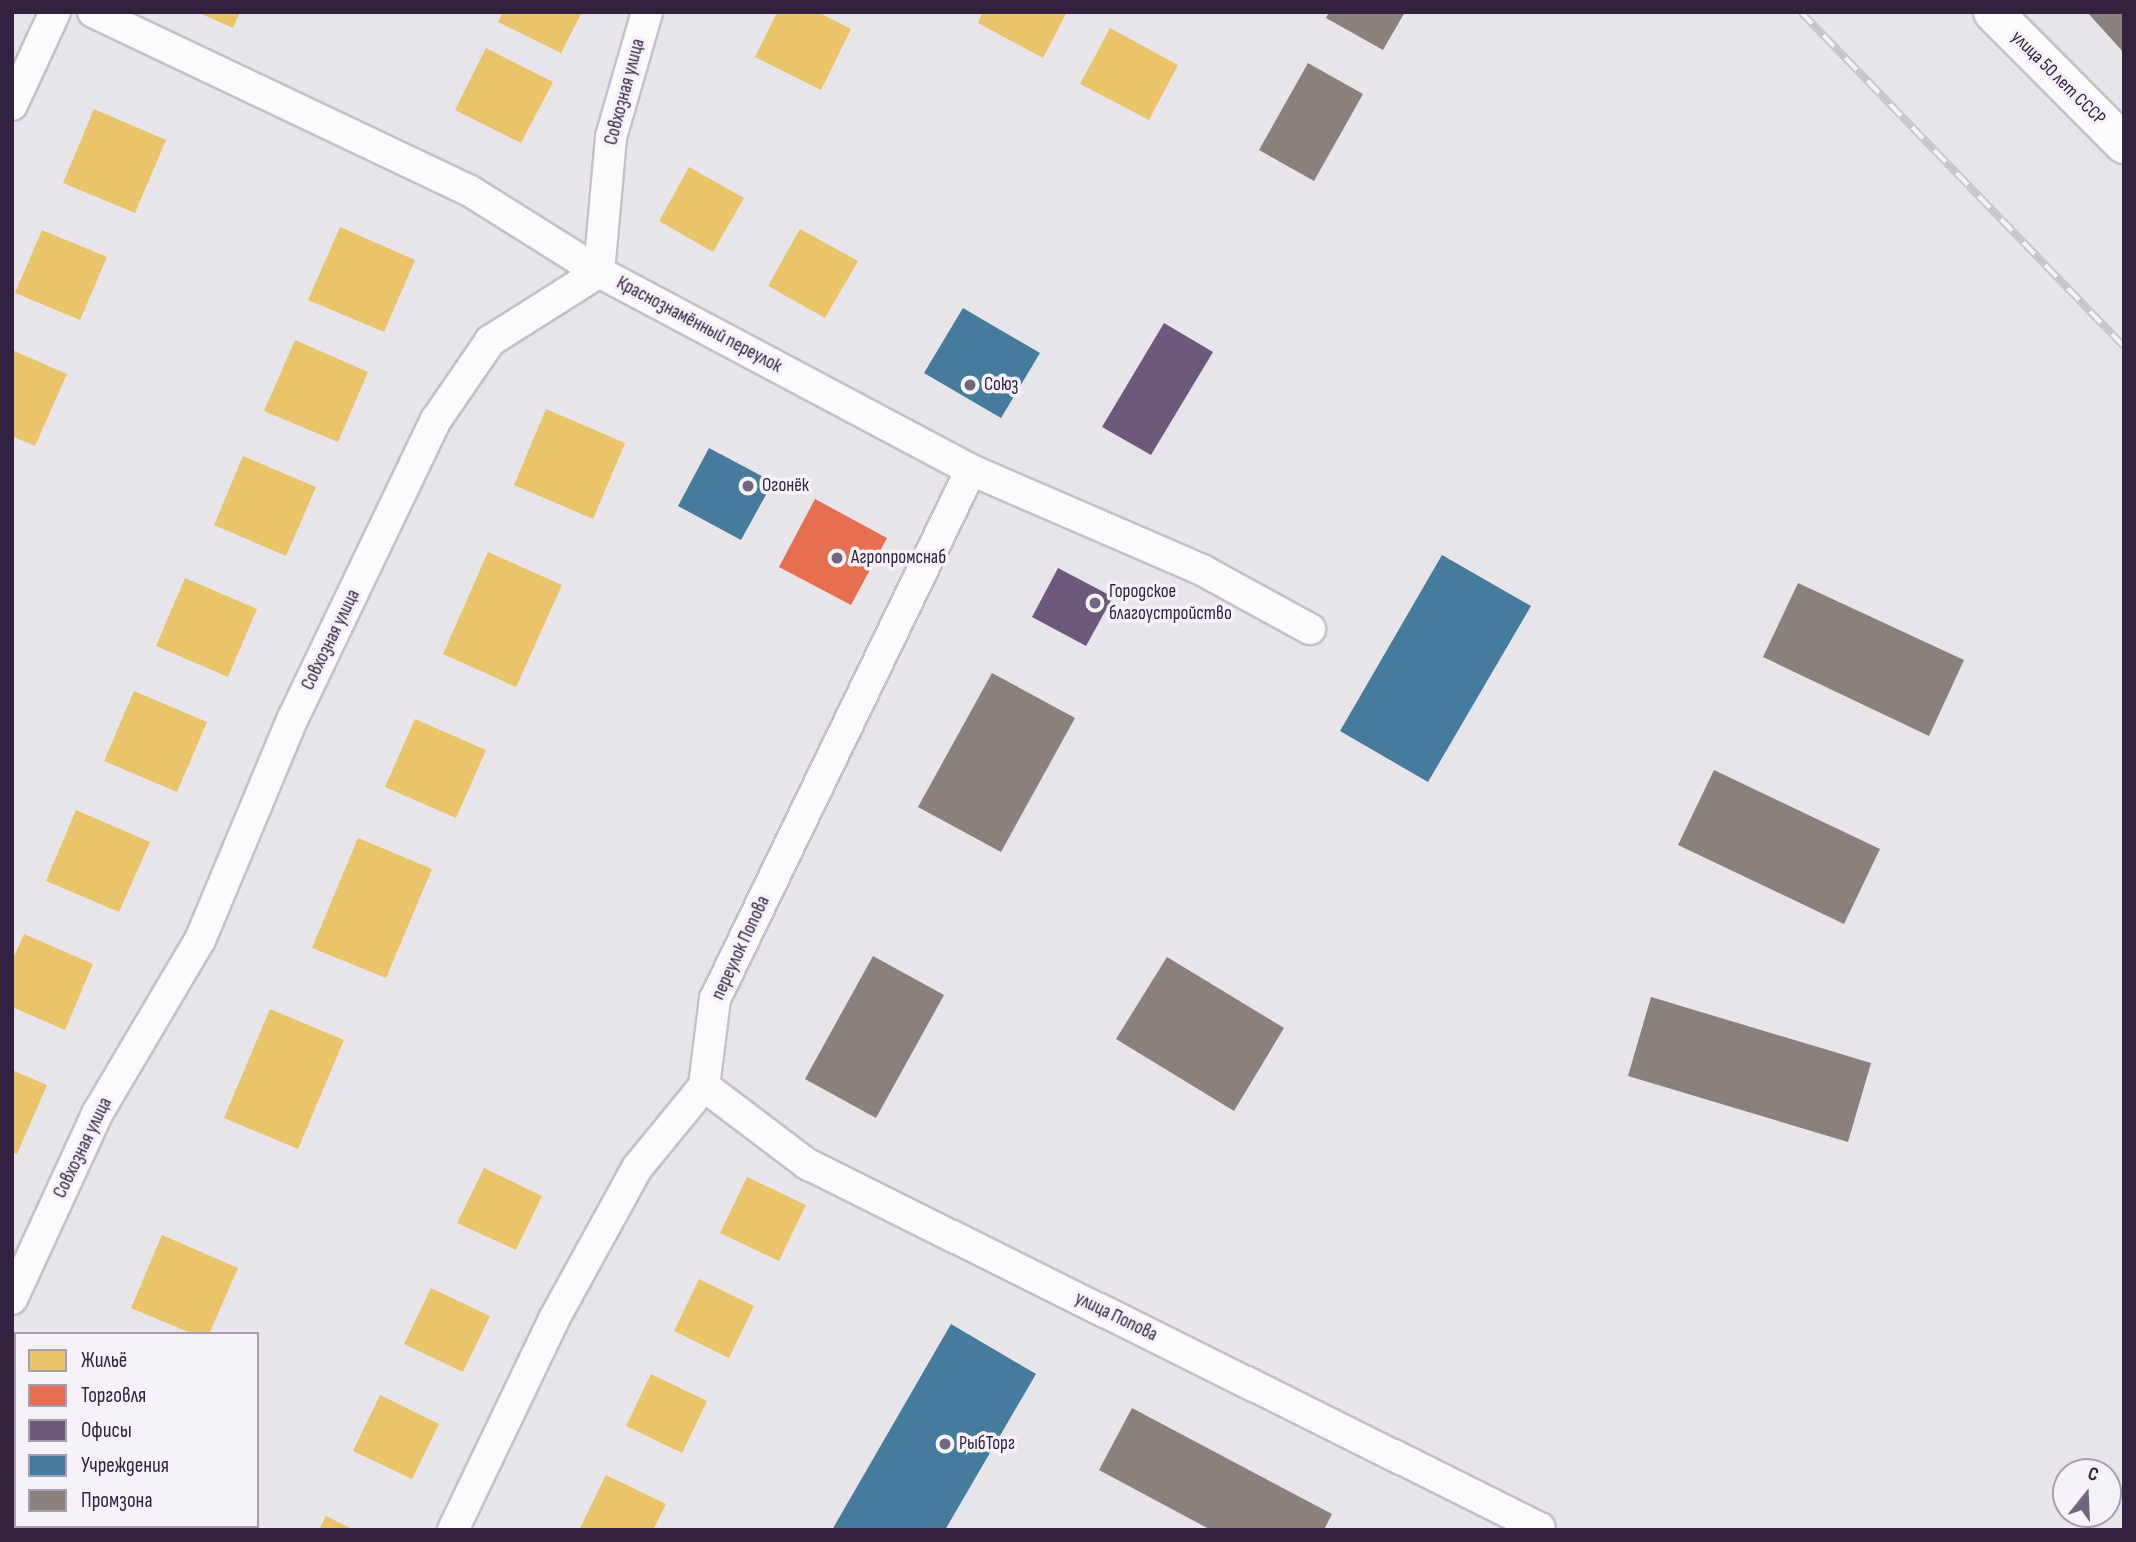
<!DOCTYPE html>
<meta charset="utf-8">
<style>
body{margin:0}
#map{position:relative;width:2136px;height:1542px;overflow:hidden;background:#e7e5ea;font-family:"Sofia Sans Condensed",sans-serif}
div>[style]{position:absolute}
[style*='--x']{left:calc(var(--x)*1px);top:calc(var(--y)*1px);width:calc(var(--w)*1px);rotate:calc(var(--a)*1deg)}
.homes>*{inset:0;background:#e9c46a}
.shops>*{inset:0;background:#e76f51}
.offices>*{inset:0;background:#6d597a}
.public>*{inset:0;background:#457b9d}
.industry>*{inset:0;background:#8a817c}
.roads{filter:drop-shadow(2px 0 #c5c0ca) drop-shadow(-2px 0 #c5c0ca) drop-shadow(0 2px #c5c0ca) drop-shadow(0 -2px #c5c0ca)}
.street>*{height:30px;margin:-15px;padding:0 15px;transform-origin:15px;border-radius:15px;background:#fbfbfc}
.secondary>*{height:38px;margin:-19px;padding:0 19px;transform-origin:19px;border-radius:19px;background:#fbfbfc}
.rail>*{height:8px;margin-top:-4px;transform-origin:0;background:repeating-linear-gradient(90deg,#f5f2f9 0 16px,#c9c6cb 0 32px);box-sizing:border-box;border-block:2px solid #c9c6cb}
.dots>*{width:19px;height:19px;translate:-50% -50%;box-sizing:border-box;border:4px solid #f5f2f9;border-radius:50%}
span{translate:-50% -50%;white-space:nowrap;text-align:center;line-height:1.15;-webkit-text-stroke:7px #f5f2f9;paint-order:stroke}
.street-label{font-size:19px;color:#32213f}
.poi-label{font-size:19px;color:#32213f}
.left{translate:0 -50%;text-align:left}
.frame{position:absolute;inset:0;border:14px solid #32213f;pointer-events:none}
.legend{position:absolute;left:14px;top:1332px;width:245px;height:196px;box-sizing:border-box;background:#f5f2f9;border:2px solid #a79eaf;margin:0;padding:9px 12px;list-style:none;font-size:21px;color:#32213f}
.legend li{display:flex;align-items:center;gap:14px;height:35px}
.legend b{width:35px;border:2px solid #a79eaf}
.north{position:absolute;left:2052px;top:1458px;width:70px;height:70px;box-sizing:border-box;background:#f5f2f9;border:2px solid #a79eaf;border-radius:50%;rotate:18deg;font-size:19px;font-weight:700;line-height:28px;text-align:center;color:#32213f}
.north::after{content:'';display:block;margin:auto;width:24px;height:32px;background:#71667b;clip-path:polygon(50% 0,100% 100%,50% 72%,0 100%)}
</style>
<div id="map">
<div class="homes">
<i style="clip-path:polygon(197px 12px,240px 12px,233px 28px)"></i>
<i style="clip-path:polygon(503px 12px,582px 12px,561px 53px,498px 22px)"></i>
<i style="clip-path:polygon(777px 12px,818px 12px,851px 29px,821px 90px,755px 57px)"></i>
<i style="clip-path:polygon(983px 12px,1067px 12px,1043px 58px,978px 23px)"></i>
<i style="clip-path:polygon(1110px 28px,1178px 65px,1149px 120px,1080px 84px)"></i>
<i style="clip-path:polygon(486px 48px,553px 82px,521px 143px,455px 110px)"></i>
<i style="clip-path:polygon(94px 109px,166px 140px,135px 213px,63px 183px)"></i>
<i style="clip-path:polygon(689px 167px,744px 198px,713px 252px,659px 221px)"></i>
<i style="clip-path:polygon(340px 227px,415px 260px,384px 332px,308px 300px)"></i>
<i style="clip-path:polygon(800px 229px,858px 261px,825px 318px,768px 286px)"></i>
<i style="clip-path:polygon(42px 230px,107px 257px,80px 320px,15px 293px)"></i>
<i style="clip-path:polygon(295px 340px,368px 372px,338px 442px,264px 411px)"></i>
<i style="clip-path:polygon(12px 350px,67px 374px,35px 446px,12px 436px)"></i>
<i style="clip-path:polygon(546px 409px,625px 443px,593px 519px,514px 485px)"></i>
<i style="clip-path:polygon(243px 456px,316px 487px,286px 556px,214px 525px)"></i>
<i style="clip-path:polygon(488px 552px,562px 585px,516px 687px,443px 654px)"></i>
<i style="clip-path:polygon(185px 578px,257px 609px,228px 677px,156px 646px)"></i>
<i style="clip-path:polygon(134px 691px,207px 722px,177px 792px,104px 761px)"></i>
<i style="clip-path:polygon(415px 719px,486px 750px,456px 818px,385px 787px)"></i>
<i style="clip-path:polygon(76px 810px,150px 842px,119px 912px,46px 881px)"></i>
<i style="clip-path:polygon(358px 838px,432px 869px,386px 978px,312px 948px)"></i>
<i style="clip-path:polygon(24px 934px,93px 964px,65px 1030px,12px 1007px,12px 961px)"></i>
<i style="clip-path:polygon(270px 1009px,344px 1040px,298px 1149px,224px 1118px)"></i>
<i style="clip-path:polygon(12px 1070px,47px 1085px,17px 1154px,12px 1153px)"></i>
<i style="clip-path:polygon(484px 1168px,542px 1196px,516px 1250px,457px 1223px)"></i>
<i style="clip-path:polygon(747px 1177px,806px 1205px,779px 1261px,720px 1233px)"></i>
<i style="clip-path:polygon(162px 1235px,238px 1268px,209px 1334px,193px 1334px,131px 1308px)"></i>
<i style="clip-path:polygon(699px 1279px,754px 1306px,729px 1358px,674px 1331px)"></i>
<i style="clip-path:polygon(431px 1288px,490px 1316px,463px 1372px,404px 1344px)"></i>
<i style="clip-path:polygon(651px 1374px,707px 1401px,682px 1453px,626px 1426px)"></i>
<i style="clip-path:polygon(380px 1395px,439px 1424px,412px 1479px,353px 1451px)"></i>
<i style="clip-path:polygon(606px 1475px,666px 1504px,653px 1530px,579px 1530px)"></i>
<i style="clip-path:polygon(326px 1516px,354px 1530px,319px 1530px)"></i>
</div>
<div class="shops">
<i style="clip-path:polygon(815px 499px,887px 538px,851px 605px,779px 567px)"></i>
</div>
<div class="offices">
<i style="clip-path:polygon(1164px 323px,1213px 352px,1151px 455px,1102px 427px)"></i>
<i style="clip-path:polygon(1058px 568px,1113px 597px,1086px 646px,1032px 617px)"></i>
</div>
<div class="public">
<i style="clip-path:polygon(963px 308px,1040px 353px,1001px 418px,924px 373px)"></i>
<i style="clip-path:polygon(709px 448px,773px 482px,741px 540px,678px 506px)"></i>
<i style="clip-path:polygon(1442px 555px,1531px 606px,1428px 782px,1340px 731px)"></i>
<i style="clip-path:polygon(951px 1324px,1036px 1374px,945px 1530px,832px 1530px)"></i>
</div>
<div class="industry">
<i style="clip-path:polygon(1329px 12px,1405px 12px,1383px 50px,1326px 18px)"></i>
<i style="clip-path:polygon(2087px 12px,2124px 12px,2124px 53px)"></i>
<i style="clip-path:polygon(1308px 63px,1363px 94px,1314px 181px,1259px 150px)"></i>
<i style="clip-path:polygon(1798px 583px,1964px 660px,1929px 736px,1763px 657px)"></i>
<i style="clip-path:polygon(992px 673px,1075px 718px,1001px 852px,918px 807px)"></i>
<i style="clip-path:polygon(1714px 770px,1880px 849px,1844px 924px,1678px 845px)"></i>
<i style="clip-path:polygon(873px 956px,944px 995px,876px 1118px,805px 1079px)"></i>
<i style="clip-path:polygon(1167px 957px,1284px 1028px,1234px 1111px,1116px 1039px)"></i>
<i style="clip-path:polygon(1651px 997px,1871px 1063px,1848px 1142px,1628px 1076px)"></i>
<i style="clip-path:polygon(1132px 1408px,1332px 1514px,1324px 1530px,1211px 1530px,1099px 1470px)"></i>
</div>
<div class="roads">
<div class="street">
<i style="--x:93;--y:12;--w:417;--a:25.4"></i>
<i style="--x:470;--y:191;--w:152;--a:32.1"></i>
<i style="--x:599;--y:272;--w:421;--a:28"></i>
<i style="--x:971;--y:470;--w:254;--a:23.4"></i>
<i style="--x:1204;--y:571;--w:121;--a:28.7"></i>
<i style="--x:12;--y:105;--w:102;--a:-65.2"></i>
<i style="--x:704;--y:1086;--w:129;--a:37.1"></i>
<i style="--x:807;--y:1164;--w:818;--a:26.41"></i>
<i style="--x:12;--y:1299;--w:204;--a:-65.3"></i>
<i style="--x:97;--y:1114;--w:202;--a:-59.4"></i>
<i style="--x:200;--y:940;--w:241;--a:-67.3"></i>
<i style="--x:293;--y:718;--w:331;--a:-64.4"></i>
<i style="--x:436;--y:420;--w:96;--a:-55.6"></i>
<i style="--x:490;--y:341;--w:129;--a:-32.3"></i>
<i style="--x:599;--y:272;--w:136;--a:-84.9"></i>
<i style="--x:611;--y:137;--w:130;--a:-73.9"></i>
<i style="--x:453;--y:1530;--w:234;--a:-64.4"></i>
<i style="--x:554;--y:1319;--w:172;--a:-61.2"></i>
<i style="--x:637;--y:1168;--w:106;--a:-50.7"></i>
<i style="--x:704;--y:1086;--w:88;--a:-82.8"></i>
<i style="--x:715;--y:999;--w:588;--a:-64.18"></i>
</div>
<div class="secondary">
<i style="--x:1993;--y:12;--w:186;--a:45.2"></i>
</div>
</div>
<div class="rail">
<i style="--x:1801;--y:12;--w:465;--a:46"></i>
</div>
<div class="dots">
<i style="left:970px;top:385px;background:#71667b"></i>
<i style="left:748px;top:486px;background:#71667b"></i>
<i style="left:837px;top:558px;background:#71667b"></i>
<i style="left:1095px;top:603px;background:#71667b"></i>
<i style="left:945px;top:1444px;background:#71667b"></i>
</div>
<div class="street-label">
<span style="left:2058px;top:78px;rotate:45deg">улица 50 лет СССР</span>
<span style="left:625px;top:92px;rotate:-75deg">Совхозная улица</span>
<span style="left:699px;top:325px;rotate:28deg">Краснознамённый переулок</span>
<span style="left:331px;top:640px;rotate:-64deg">Совхозная улица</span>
<span style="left:741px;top:948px;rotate:-65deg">переулок Попова</span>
<span style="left:83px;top:1148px;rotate:-64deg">Совхозная улица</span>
<span style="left:1116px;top:1317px;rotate:26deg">улица Попова</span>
</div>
<div class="poi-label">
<span class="left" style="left:984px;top:385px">Союз</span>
<span class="left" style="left:762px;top:486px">Огонёк</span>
<span class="left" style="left:851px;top:558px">Агропромснаб</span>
<span class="left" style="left:1109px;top:603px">Городское<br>благоустройство</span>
<span class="left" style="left:959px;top:1444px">РыбТорг</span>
</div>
<div class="frame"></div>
<ul class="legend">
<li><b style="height:19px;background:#e9c46a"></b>Жильё</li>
<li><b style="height:19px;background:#e76f51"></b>Торговля</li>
<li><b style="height:19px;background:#6d597a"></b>Офисы</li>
<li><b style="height:19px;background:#457b9d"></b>Учреждения</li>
<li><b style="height:19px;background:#8a817c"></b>Промзона</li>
</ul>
<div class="north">С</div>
</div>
